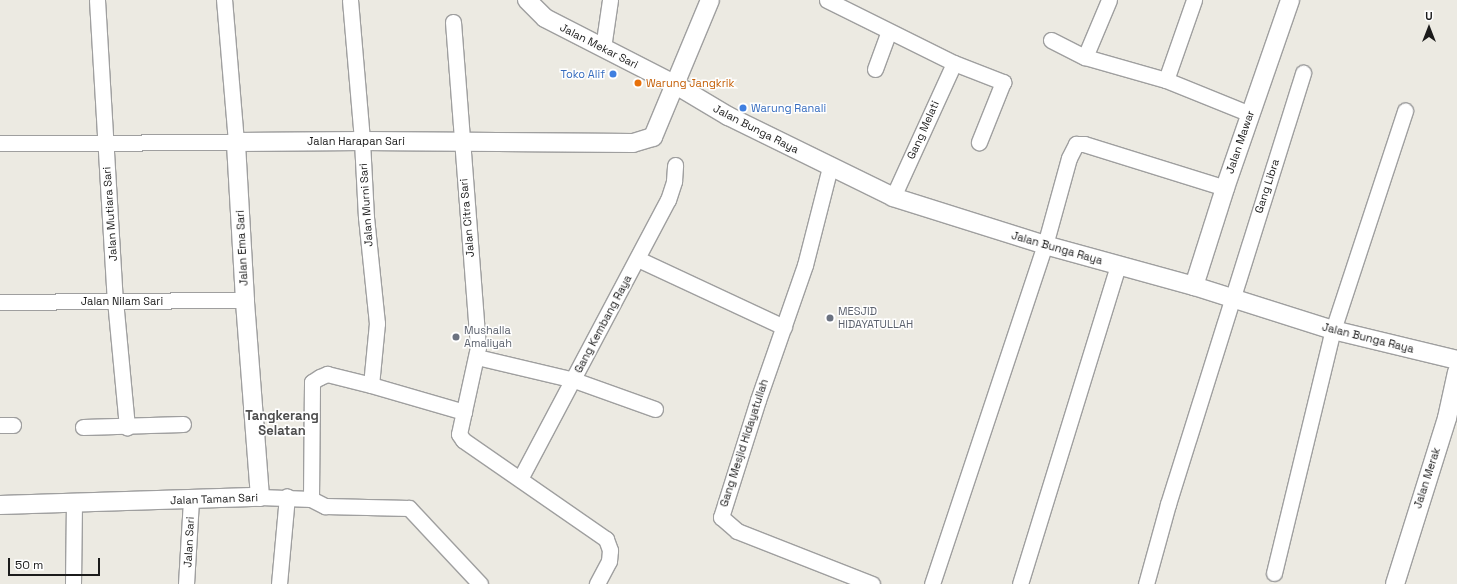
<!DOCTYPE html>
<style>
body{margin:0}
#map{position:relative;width:1457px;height:584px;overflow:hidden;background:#eceae2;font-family:"Space Grotesk",sans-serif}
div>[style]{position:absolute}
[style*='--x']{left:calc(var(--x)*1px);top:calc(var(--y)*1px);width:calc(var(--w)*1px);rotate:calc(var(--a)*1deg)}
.roads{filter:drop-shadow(1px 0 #9f9f9f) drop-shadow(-1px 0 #9f9f9f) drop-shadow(0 1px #9f9f9f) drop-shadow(0 -1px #9f9f9f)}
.minor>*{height:15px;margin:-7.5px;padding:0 7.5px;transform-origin:7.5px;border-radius:7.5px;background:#fff}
.tertiary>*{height:18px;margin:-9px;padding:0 9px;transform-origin:9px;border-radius:9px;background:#fff}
.dots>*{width:11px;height:11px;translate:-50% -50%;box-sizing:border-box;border:2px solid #fff;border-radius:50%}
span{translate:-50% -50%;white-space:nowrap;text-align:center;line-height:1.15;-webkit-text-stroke:3px #fff;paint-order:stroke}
.street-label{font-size:11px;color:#1b1b1b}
.shop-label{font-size:11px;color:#366cbe}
.right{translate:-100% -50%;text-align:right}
.left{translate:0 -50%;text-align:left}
.food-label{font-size:11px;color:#c56008}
.worship-label{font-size:11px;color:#5b616d}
.quarter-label{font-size:13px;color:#4e4e4e;font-weight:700}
.north{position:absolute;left:1409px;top:8px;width:40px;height:40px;-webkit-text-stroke:3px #fff;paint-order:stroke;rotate:0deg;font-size:11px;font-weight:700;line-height:16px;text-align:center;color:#1b1b1b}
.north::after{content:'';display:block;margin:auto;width:14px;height:18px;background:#1b1b1b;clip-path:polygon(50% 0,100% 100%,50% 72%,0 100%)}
.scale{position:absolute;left:8px;top:558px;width:92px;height:18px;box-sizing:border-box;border:2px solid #1b1b1b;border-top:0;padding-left:5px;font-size:12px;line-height:14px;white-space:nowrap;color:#1b1b1b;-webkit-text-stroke:3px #fff;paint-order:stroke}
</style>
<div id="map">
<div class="roads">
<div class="minor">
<i style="--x:97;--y:0;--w:301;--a:86.6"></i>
<i style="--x:115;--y:300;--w:128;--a:84.6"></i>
<i style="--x:350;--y:0;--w:142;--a:85.1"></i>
<i style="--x:362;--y:141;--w:76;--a:87"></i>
<i style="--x:366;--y:217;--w:107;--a:84.1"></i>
<i style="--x:377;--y:323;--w:62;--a:95.5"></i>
<i style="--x:827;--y:0;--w:142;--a:26.4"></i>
<i style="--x:954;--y:63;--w:53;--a:21.2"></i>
<i style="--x:1003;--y:82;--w:65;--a:111.8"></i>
<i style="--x:453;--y:22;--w:326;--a:85.6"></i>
<i style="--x:478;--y:347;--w:89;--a:102.3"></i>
<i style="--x:459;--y:434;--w:7;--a:56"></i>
<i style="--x:463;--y:440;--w:174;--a:34.7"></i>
<i style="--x:606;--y:539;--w:12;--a:70"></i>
<i style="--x:610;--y:550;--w:11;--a:95"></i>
<i style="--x:609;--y:561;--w:26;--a:118"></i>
<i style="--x:1051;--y:40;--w:38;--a:27"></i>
<i style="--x:1085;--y:57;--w:84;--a:15.9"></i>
<i style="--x:1166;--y:80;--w:91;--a:22"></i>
<i style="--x:603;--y:48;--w:49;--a:-81.7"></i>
<i style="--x:1085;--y:57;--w:62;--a:-67.2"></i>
<i style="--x:875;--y:69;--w:40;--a:-69.8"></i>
<i style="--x:1166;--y:80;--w:85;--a:-70.7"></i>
<i style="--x:0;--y:143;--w:236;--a:-0.2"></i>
<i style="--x:236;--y:142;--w:143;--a:-94.8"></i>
<i style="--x:830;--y:167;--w:101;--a:104.3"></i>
<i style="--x:805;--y:265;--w:143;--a:109.2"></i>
<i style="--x:758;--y:400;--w:123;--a:107.5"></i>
<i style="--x:721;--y:517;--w:21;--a:41"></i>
<i style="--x:737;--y:531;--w:145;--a:21.4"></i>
<i style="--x:893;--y:197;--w:147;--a:-65.5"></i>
<i style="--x:638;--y:259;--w:161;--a:25"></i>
<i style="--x:0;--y:302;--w:245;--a:-0.5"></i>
<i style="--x:477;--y:357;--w:100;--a:13.3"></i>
<i style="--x:574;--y:380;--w:86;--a:19.7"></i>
<i style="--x:0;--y:425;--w:13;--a:0"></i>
<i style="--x:83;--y:427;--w:100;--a:-1.7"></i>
<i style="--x:520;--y:479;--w:316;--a:-62.1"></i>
<i style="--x:668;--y:200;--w:20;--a:-72"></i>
<i style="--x:674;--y:181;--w:16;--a:-86"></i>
<i style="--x:260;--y:497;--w:51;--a:2.2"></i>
<i style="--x:311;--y:499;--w:117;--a:-89.5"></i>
<i style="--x:312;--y:382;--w:9;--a:-32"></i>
<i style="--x:320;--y:377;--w:8;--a:-23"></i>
<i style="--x:327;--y:374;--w:45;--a:14"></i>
<i style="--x:371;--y:385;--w:97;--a:16.2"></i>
<i style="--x:311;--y:499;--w:16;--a:27"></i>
<i style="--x:325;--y:506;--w:84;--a:1.4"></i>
<i style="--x:409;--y:508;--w:104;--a:46.9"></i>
<i style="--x:1274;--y:573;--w:250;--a:-76.4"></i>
<i style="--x:1333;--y:330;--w:231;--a:-71.8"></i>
<i style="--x:73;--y:584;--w:80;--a:-89.3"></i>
<i style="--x:186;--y:584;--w:85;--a:-86.6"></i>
<i style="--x:279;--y:584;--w:88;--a:-84.8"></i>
<i style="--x:932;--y:584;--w:357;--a:-71.6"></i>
<i style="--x:1045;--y:245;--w:90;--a:-74.6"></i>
<i style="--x:1069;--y:158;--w:16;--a:-63"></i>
<i style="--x:1076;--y:144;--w:8;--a:0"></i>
<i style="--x:1084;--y:144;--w:148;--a:17.3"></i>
<i style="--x:1020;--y:584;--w:334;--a:-72.9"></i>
<i style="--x:1146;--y:584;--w:83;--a:-74.6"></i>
<i style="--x:1168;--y:504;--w:452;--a:-72.6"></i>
</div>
<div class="tertiary">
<i style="--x:527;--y:0;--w:25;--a:45"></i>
<i style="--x:545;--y:18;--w:147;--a:27.1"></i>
<i style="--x:676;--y:85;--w:61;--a:30.8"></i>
<i style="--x:728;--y:116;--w:184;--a:26.1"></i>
<i style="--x:893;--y:197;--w:159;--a:17.5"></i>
<i style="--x:1045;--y:245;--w:155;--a:15.4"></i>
<i style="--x:1194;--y:286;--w:146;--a:17.6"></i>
<i style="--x:1333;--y:330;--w:128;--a:13.6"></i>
<i style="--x:1194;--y:286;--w:103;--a:-72.4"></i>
<i style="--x:1225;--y:188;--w:199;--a:-70.9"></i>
<i style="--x:0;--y:505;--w:260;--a:-1.8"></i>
<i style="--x:260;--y:497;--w:198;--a:-94.4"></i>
<i style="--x:245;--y:300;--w:158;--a:-93.3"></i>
<i style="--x:236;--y:142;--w:126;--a:-0.5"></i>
<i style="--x:362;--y:141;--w:271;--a:0.4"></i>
<i style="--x:633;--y:143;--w:21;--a:-17"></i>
<i style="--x:653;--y:137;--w:148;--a:-67.4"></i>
<i style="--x:1395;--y:584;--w:174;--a:-72.6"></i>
<i style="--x:1447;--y:418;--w:47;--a:-77.7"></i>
</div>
</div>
<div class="dots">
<i style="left:613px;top:74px;background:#3f7fe0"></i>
<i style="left:638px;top:83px;background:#e8710a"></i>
<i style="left:743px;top:108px;background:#3f7fe0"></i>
<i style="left:830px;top:318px;background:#6b7280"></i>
<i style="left:456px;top:337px;background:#6b7280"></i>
</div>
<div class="street-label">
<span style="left:599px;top:46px;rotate:27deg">Jalan Mekar Sari</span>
<span style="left:756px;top:129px;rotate:27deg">Jalan Bunga Raya</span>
<span style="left:923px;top:130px;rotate:-66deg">Gang Melati</span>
<span style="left:356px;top:141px">Jalan Harapan Sari</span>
<span style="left:1240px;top:142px;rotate:-71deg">Jalan Mawar</span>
<span style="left:1267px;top:186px;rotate:-72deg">Gang Libra</span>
<span style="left:366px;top:205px;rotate:-94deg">Jalan Murni Sari</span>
<span style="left:110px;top:214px;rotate:-94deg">Jalan Mutiara Sari</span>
<span style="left:467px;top:218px;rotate:-95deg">Jalan Citra Sari</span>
<span style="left:242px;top:248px;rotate:-93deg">Jalan Ema Sari</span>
<span style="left:1057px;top:248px;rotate:16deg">Jalan Bunga Raya</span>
<span style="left:122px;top:301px">Jalan Nilam Sari</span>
<span style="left:603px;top:324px;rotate:-62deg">Gang Kembang Raya</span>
<span style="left:1368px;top:338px;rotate:14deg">Jalan Bunga Raya</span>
<span style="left:744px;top:443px;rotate:-72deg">Gang Mesjid Hidayatullah</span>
<span style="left:1427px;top:478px;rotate:-72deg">Jalan Merak</span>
<span style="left:214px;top:499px;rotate:-2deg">Jalan Taman Sari</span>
<span style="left:189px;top:542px;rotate:-87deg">Jalan Sari</span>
</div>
<div class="shop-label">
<span class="right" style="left:605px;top:74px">Toko Alif</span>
<span class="left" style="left:751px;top:108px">Warung Ranali</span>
</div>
<div class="food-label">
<span class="left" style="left:646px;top:83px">Warung Jangkrik</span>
</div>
<div class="worship-label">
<span class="left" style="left:838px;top:318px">MESJID<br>HIDAYATULLAH</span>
<span class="left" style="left:464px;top:337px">Mushalla<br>Amaliyah</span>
</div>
<div class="quarter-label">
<span style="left:282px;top:424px">Tangkerang<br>Selatan</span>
</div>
<div class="north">U</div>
<div class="scale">50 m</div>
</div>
